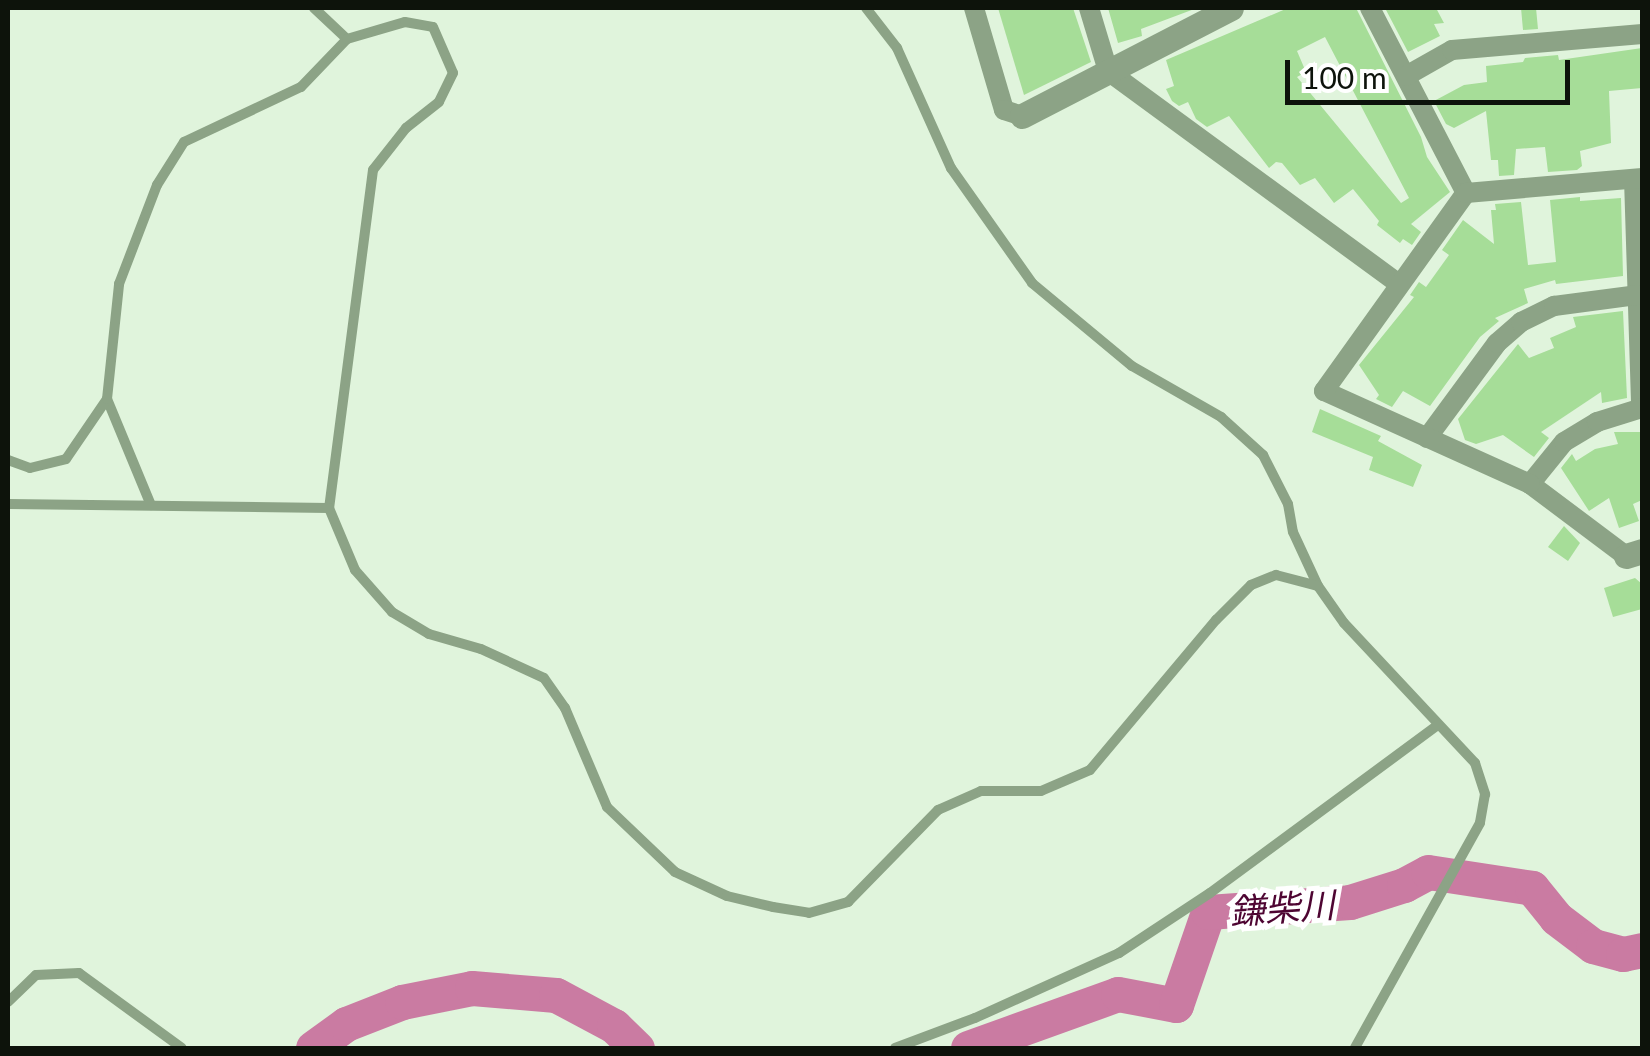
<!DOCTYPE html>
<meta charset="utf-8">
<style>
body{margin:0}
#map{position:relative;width:1650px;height:1056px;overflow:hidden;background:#e0f4dc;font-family:Lato,"Noto Sans JP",sans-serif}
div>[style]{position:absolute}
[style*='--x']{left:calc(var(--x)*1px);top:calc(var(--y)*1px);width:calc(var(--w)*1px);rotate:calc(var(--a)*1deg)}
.river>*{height:35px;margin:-17.5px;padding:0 17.5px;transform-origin:17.5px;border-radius:17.5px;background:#ca7ba2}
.building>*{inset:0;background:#a6dd98}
.service>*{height:10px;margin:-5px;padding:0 5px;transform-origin:5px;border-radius:5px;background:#8ca386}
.minor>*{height:20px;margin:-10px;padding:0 10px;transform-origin:10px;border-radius:10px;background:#8ca386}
.tertiary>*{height:25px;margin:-12.5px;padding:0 12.5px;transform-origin:12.5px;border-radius:12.5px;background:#8ca386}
span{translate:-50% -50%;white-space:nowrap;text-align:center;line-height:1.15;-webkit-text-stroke:10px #fff;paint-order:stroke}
.water-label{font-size:35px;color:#4e0532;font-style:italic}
.frame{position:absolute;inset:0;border:10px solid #0d130b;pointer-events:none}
.scale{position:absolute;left:1285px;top:60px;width:285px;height:45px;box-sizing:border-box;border:5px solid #0d130b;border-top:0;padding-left:12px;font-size:30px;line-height:35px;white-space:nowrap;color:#0d130b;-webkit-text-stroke:8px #fff;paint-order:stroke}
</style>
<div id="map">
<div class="river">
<i style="--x:313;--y:1048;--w:41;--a:-36"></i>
<i style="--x:346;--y:1024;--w:60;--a:-21.4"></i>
<i style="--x:402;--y:1002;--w:71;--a:-11.3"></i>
<i style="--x:472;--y:988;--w:84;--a:4.8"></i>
<i style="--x:556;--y:995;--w:66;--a:28.1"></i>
<i style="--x:614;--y:1026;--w:32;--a:44"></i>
<i style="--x:968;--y:1048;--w:159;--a:-19.8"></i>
<i style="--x:1118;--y:994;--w:59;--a:10.7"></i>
<i style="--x:1176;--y:1005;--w:98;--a:-71"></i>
<i style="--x:1208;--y:912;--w:142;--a:-4"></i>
<i style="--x:1350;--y:902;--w:57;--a:-17.5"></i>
<i style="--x:1404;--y:885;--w:27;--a:-28"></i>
<i style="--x:1428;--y:872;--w:105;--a:8.7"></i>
<i style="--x:1532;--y:888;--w:38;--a:51"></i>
<i style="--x:1556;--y:918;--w:46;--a:37.1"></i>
<i style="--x:1593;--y:946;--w:31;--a:15"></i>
<i style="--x:1623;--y:954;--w:19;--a:-12"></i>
</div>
<div class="building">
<i style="clip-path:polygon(998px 8px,1073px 8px,1091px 62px,1024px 95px)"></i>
<i style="clip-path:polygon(1108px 8px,1197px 8px,1141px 29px,1142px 36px,1118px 43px)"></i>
<i style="clip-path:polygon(evenodd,1288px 8px,1356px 8px,1421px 137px,1427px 157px,1450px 192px,1411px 224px,1421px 232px,1412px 245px,1403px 239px,1400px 243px,1377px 225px,1379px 221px,1353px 189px,1334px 203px,1315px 178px,1300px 185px,1282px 163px,1276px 162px,1269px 168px,1229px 116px,1207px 127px,1196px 119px,1188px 102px,1179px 106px,1172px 101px,1166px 89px,1174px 86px,1166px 60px,1288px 8px,1325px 37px,1409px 198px,1401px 203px,1297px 77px,1306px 72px,1297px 51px,1325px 37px)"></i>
<i style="clip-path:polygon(1385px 8px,1436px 8px,1444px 23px,1434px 24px,1440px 36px,1408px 52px)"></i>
<i style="clip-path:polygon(1521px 8px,1536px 8px,1538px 29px,1523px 30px)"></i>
<i style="clip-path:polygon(1642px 48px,1642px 88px,1609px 91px,1611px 143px,1580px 151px,1582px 166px,1577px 170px,1548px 172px,1545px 147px,1516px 149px,1514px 175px,1499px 176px,1498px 160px,1491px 160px,1486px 111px,1454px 128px,1446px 124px,1434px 101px,1464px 85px,1487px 82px,1486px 66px,1523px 62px,1525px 58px,1558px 55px,1559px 60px)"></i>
<i style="clip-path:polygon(1580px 197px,1580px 201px,1621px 198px,1623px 276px,1556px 284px,1555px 280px,1524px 289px,1528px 303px,1495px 318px,1499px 321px,1480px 337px,1430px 406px,1403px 391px,1392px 407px,1376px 399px,1379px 395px,1359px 365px,1414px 297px,1410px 295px,1419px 282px,1426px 287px,1449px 255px,1442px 250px,1463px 220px,1494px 244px,1491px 210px,1496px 210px,1495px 204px,1521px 202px,1528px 265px,1556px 262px,1550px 200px)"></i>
<i style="clip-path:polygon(1623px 311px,1627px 398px,1602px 403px,1601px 392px,1541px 432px,1549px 438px,1534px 457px,1503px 435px,1476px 444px,1465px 440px,1458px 419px,1518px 344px,1529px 358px,1554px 348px,1550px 338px,1576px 327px,1573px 317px)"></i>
<i style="clip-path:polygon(1320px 409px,1381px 436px,1378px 441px,1422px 465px,1413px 487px,1369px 470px,1373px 457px,1312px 432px)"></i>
<i style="clip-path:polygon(1614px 432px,1642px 432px,1642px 500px,1633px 504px,1639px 521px,1619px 528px,1609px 498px,1589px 511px,1561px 468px,1572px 454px,1576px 461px,1595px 449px,1618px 444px)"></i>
<i style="clip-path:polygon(1564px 526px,1580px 543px,1568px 561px,1548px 547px)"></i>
<i style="clip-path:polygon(1635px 578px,1642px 584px,1642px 609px,1613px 617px,1604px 588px)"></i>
</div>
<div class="service">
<i style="--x:314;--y:8;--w:45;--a:43.2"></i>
<i style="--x:866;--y:8;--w:51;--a:52.2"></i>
<i style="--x:897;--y:48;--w:132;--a:65.8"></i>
<i style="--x:951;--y:168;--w:141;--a:54.8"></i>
<i style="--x:1032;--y:283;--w:130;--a:39.7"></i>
<i style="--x:1132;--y:366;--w:103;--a:29.8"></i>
<i style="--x:1221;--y:417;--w:57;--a:42.1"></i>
<i style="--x:1263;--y:455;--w:55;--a:63"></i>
<i style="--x:1288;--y:504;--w:28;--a:80"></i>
<i style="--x:1293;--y:532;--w:60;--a:65.2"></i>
<i style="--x:1318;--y:586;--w:45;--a:54.9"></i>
<i style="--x:1344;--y:623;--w:192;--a:46.9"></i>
<i style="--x:1475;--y:763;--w:33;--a:72"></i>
<i style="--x:1485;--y:794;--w:29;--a:100"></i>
<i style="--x:1480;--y:823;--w:257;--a:119.1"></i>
<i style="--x:107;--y:399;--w:115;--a:67.5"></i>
<i style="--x:8;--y:460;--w:23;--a:20"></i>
<i style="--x:30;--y:468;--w:37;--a:-14"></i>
<i style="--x:66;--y:459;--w:73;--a:-55.7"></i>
<i style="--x:107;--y:399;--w:116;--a:-84"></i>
<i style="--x:119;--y:284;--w:106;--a:-69"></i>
<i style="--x:157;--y:185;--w:51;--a:-57.9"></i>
<i style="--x:184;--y:142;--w:129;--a:-25.2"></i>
<i style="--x:301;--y:87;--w:66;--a:-46.2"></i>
<i style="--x:347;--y:39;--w:60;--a:-16.3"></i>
<i style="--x:405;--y:22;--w:28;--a:10"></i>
<i style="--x:433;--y:27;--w:50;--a:66.5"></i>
<i style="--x:453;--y:73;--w:32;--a:116"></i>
<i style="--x:439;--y:102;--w:42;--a:141.8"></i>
<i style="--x:406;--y:128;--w:53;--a:128.2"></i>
<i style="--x:373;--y:170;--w:341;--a:97.4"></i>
<i style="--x:329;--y:508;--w:67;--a:67.2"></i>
<i style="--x:355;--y:570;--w:56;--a:48.6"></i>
<i style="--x:392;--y:612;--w:43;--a:30.7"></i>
<i style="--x:429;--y:634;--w:54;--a:16.1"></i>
<i style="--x:481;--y:649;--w:69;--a:24.7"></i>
<i style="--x:544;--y:678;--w:37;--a:55"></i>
<i style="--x:565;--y:708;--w:108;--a:67"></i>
<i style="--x:607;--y:807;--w:94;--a:43.7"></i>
<i style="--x:675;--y:872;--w:57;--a:24.8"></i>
<i style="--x:727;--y:896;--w:47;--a:13.4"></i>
<i style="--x:773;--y:907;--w:36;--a:9"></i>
<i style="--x:809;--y:913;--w:41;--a:-15.8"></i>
<i style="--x:848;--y:902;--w:129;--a:-45.6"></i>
<i style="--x:938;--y:810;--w:47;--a:-23.8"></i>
<i style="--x:981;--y:791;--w:60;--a:0"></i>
<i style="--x:1041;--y:791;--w:53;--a:-23.2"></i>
<i style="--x:1090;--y:770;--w:196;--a:-50"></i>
<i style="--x:1216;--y:620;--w:49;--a:-45"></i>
<i style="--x:1251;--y:585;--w:27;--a:-22"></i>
<i style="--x:1276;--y:575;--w:43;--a:14.7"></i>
<i style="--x:8;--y:504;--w:321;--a:0.7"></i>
<i style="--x:8;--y:1002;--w:39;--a:-44"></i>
<i style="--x:36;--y:975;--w:43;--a:-2.7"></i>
<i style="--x:79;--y:973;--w:127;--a:36.1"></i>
<i style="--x:895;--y:1048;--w:85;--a:-20.6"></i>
<i style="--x:975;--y:1018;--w:158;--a:-24.3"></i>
<i style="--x:1119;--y:953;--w:109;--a:-33.4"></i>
<i style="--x:1210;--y:893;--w:283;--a:-36.4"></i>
</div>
<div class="minor">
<i style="--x:974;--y:8;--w:106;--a:73.6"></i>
<i style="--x:1004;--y:110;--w:19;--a:18"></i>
<i style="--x:1089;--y:8;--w:66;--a:73.2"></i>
<i style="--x:1108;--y:71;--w:361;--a:36.2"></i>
<i style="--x:1370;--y:8;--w:208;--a:62.6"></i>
<i style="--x:1406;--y:76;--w:53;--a:-29.5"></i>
<i style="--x:1452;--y:50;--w:191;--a:-4.8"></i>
<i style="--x:1634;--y:179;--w:229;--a:88.2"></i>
<i style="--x:1427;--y:438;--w:118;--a:-53.6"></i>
<i style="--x:1497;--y:343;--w:32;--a:-41"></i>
<i style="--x:1521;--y:322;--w:37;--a:-26"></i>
<i style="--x:1554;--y:306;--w:85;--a:-7.5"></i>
<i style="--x:1530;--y:484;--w:54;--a:-51"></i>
<i style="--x:1564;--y:442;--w:39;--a:-31"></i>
<i style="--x:1597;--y:422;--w:47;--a:-17.3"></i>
<i style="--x:1626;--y:556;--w:120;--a:-143.1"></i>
<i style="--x:1530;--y:484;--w:226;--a:-155.7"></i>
<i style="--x:1324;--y:391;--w:244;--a:-54.4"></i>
<i style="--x:1466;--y:193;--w:177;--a:-4.9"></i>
</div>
<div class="tertiary">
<i style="--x:1022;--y:116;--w:235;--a:-27.3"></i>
<i style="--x:1626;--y:556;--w:17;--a:-17"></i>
</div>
<div class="water-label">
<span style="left:1282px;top:907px;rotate:-4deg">鎌柴川</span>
</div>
<div class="frame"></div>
<div class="scale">100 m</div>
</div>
